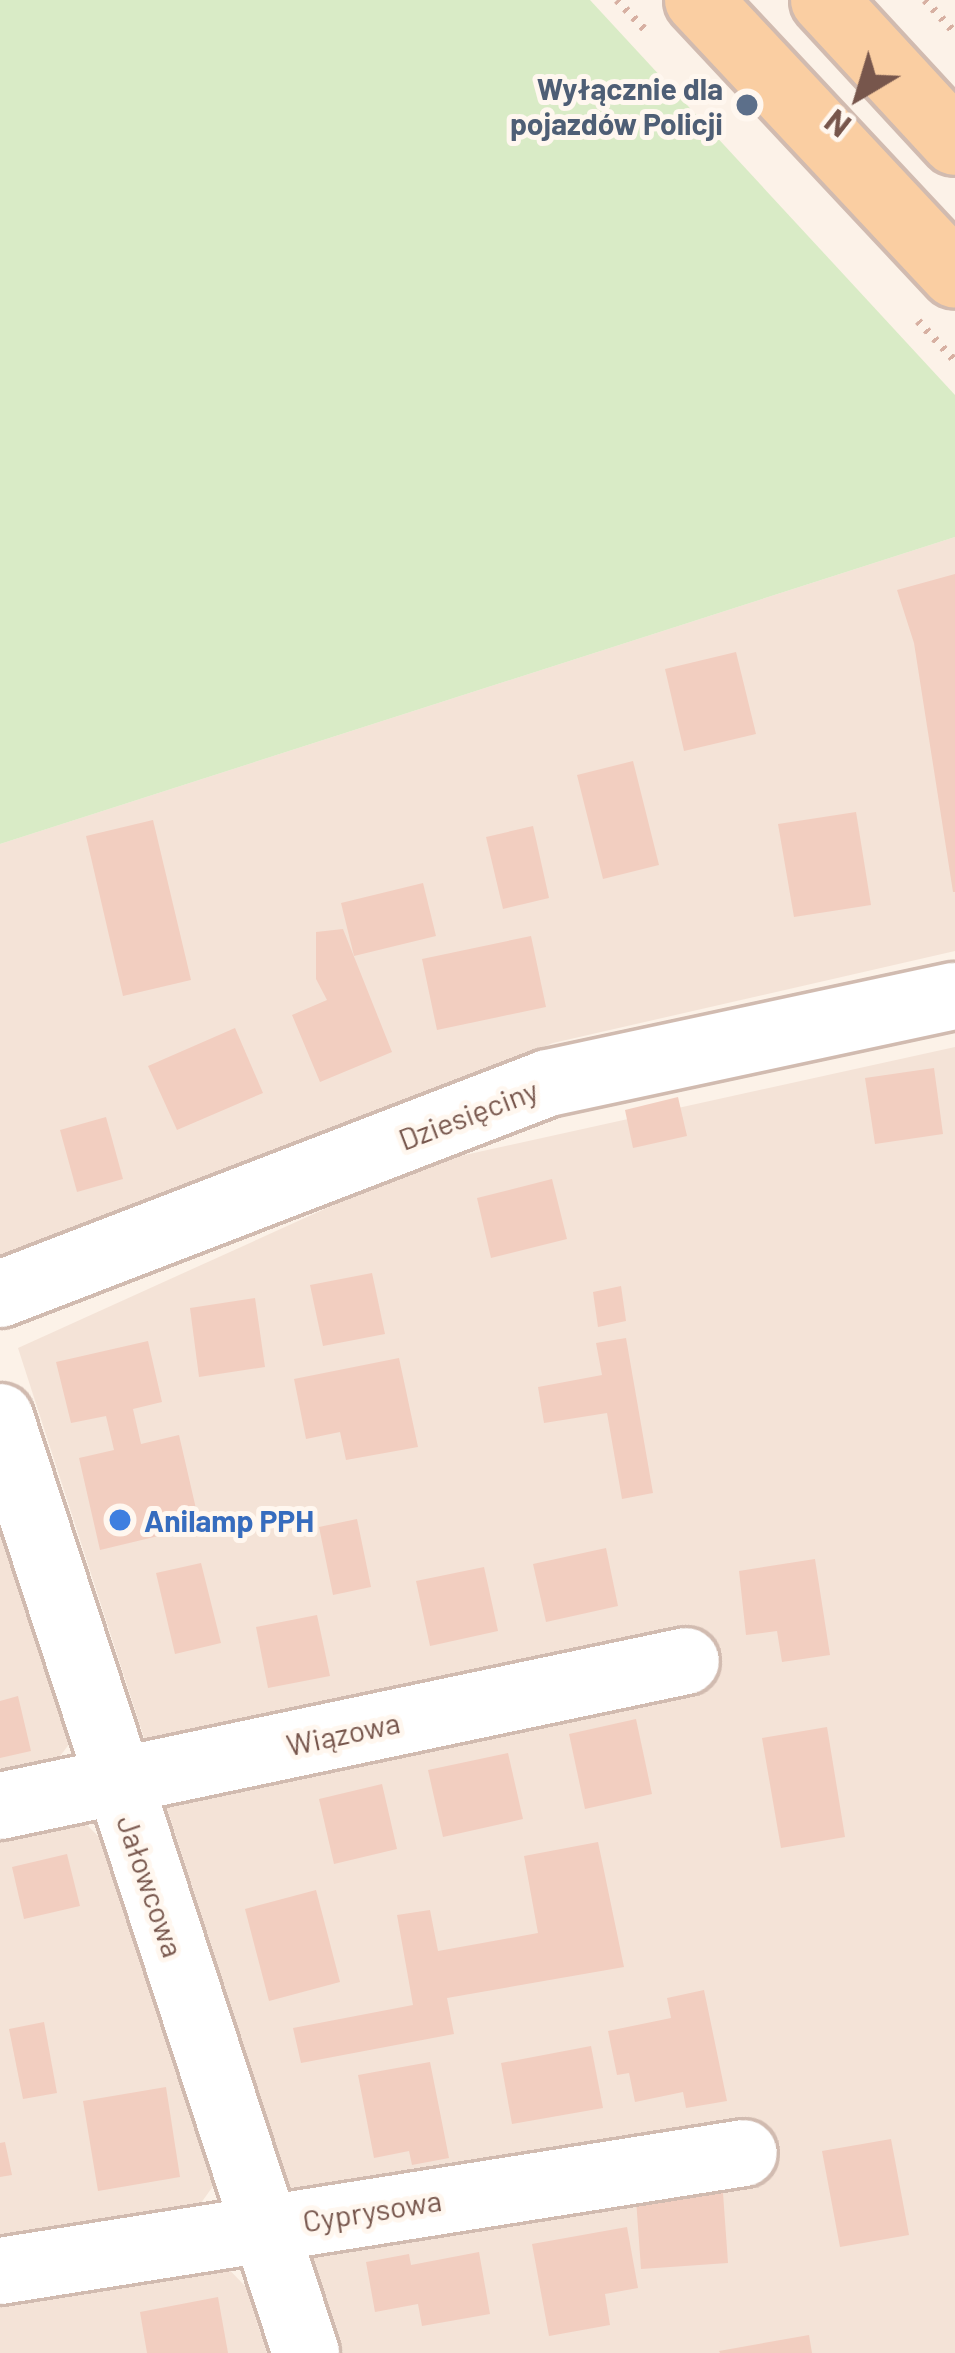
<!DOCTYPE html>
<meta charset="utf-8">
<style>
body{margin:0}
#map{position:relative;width:955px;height:2353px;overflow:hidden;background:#fcf2e8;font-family:Barlow,sans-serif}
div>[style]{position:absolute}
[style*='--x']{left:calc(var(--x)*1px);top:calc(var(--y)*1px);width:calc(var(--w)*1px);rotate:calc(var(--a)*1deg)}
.residential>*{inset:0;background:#f4e3d7}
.green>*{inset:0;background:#d9ebc6}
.building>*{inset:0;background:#f2cec0}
.path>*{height:8px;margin-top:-4px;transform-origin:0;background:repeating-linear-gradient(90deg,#d7b0a2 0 3px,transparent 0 12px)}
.roads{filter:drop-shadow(3px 0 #d1bbb0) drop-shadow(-3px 0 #d1bbb0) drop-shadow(0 3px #d1bbb0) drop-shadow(0 -3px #d1bbb0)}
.minor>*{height:66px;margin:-33px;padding:0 33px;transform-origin:33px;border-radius:33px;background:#fff}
.major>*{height:66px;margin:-33px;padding:0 33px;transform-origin:33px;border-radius:33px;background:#facea2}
.dots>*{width:33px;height:33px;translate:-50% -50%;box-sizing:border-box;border:6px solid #fff7ef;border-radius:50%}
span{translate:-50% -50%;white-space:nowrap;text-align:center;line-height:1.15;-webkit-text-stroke:10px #fff7ef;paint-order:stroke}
.service-label{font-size:30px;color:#4e5e75;font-weight:700}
.right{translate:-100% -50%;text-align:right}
.street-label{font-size:30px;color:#77564c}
.shop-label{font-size:30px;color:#366cbe;font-weight:700}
.left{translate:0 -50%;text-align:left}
.north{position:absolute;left:799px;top:36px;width:120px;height:120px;-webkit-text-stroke:9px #fff7ef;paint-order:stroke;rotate:218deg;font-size:33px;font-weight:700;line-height:48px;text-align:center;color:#77564c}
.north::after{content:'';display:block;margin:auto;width:42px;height:54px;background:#77564c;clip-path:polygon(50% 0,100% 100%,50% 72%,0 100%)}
</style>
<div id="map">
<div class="residential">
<i style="clip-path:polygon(955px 537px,955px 951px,553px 1043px,0 1267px,0 844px)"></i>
<i style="clip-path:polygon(955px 1047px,955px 2353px,343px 2353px,18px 1348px,424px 1164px)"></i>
<i style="clip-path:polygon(0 1522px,70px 1743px,51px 1768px,0 1780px)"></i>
<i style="clip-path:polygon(75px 1813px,102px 1840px,216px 2182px,201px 2203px,0 2236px,0 1831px)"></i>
<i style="clip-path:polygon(218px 2258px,246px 2287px,267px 2353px,0 2353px,0 2295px)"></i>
</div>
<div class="green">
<i style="clip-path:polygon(0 0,590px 0,955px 395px,955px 537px,0 844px)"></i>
</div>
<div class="building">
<i style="clip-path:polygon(955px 574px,955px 892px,953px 892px,914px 643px,897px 590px)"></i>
<i style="clip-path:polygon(736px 652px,756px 734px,684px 751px,665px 669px)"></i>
<i style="clip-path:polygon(633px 761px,659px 865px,603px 879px,577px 775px)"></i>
<i style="clip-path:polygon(856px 812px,871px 905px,794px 917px,778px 824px)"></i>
<i style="clip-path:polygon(153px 820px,191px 980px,123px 996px,86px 836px)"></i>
<i style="clip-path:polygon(533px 826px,549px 898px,503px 909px,486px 837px)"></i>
<i style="clip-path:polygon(423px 883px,436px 936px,354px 956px,341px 903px)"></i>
<i style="clip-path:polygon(343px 929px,392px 1052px,320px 1082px,292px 1015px,327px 1000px,316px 979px,316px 932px)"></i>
<i style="clip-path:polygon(531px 936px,546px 1007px,437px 1030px,422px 959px)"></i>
<i style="clip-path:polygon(235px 1028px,263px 1093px,177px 1130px,148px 1066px)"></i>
<i style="clip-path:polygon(934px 1068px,943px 1134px,875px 1144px,865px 1078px)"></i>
<i style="clip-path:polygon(678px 1097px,687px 1136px,633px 1148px,625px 1110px)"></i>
<i style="clip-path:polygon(106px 1117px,123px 1179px,77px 1192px,60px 1130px)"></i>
<i style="clip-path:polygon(552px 1179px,567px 1239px,491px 1258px,477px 1198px)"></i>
<i style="clip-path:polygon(372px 1273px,385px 1334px,323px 1346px,310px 1285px)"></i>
<i style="clip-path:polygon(621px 1286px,626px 1321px,598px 1327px,593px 1292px)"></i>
<i style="clip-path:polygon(255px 1298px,265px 1367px,199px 1377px,190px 1308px)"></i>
<i style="clip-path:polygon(626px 1338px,653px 1493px,622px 1499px,607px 1413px,544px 1423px,538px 1387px,602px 1375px,596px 1343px)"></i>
<i style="clip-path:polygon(148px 1341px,162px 1402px,133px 1409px,141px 1444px,179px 1435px,200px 1526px,100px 1550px,79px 1458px,114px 1450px,106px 1416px,71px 1423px,56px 1362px)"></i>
<i style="clip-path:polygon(399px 1358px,418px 1447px,346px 1460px,340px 1432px,306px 1439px,294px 1379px)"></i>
<i style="clip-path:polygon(357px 1519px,371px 1587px,333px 1595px,319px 1527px)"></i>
<i style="clip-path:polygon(606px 1548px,618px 1606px,546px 1622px,533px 1564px)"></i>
<i style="clip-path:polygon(815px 1559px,830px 1655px,782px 1662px,777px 1631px,746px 1635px,739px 1571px)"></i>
<i style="clip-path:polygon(201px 1563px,221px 1643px,175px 1654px,156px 1573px)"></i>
<i style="clip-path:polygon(484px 1567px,498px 1631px,430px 1646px,416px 1581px)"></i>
<i style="clip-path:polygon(317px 1615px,330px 1676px,268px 1688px,256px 1627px)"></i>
<i style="clip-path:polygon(18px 1696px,31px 1751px,0 1758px,0 1701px)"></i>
<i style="clip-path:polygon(636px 1719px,652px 1794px,585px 1809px,569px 1734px)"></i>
<i style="clip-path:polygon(827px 1727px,845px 1837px,781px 1848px,762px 1738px)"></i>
<i style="clip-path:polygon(508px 1753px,523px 1819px,443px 1837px,428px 1770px)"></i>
<i style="clip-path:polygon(382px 1784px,397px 1849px,334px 1864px,319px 1799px)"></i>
<i style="clip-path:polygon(598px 1842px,624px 1967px,447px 1998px,454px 2034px,301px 2063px,293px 2028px,413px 2005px,397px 1915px,430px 1910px,438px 1951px,538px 1933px,524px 1856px)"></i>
<i style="clip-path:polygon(67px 1854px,80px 1906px,24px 1919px,12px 1867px)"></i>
<i style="clip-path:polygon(316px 1890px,340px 1982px,269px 2001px,245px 1909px)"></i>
<i style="clip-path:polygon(704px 1990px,727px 2101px,686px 2108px,683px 2092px,635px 2102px,629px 2073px,617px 2075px,608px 2031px,671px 2018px,667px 1998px)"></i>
<i style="clip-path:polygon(44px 2022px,57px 2093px,23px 2099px,9px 2029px)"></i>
<i style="clip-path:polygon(591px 2046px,603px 2108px,512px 2124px,501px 2063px)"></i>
<i style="clip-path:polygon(430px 2062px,449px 2158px,412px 2165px,409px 2151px,374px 2158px,358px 2075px)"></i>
<i style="clip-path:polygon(166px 2087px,180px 2177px,98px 2191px,83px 2101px)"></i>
<i style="clip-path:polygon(891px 2139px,909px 2235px,840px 2247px,822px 2151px)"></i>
<i style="clip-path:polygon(5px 2142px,12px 2175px,0 2177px,0 2143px)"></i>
<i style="clip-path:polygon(723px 2193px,728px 2263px,641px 2269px,636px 2199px)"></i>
<i style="clip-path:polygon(627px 2227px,638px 2288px,605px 2294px,610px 2325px,549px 2336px,532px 2244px)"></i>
<i style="clip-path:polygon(479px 2252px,490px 2314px,422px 2326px,418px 2304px,375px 2312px,366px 2262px,409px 2254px,411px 2265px)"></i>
<i style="clip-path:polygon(218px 2297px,228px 2353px,147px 2353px,140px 2312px)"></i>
<i style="clip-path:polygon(809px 2335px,812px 2353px,720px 2353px,719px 2351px)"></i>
</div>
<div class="path">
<i style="--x:617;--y:0;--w:47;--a:46.7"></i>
<i style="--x:925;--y:0;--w:45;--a:47.7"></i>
<i style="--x:918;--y:321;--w:54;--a:47.2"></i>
</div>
<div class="roads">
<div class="minor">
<i style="--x:0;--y:1294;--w:587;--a:-21.06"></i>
<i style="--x:548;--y:1083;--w:416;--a:-12.1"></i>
<i style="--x:0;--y:1417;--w:985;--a:71.9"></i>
<i style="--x:0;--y:1806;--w:701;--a:-11.93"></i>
<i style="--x:0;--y:2271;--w:753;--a:-9.01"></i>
</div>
<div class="major">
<i style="--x:698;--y:0;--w:376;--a:46.9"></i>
<i style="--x:824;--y:0;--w:193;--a:47.3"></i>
</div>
</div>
<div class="dots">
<i style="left:747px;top:105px;background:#5c6f8a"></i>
<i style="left:120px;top:1520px;background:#3f7fe0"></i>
</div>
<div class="service-label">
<span class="right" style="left:723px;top:105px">Wyłącznie dla<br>pojazdów Policji</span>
</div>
<div class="street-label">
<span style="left:468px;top:1114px;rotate:-21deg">Dziesięciny</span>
<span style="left:343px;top:1733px;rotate:-12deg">Wiązowa</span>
<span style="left:151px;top:1886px;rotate:71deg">Jałowcowa</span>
<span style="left:372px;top:2210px;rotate:-9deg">Cyprysowa</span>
</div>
<div class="shop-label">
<span class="left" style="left:144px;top:1520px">Anilamp PPH</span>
</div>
<div class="north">N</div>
</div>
